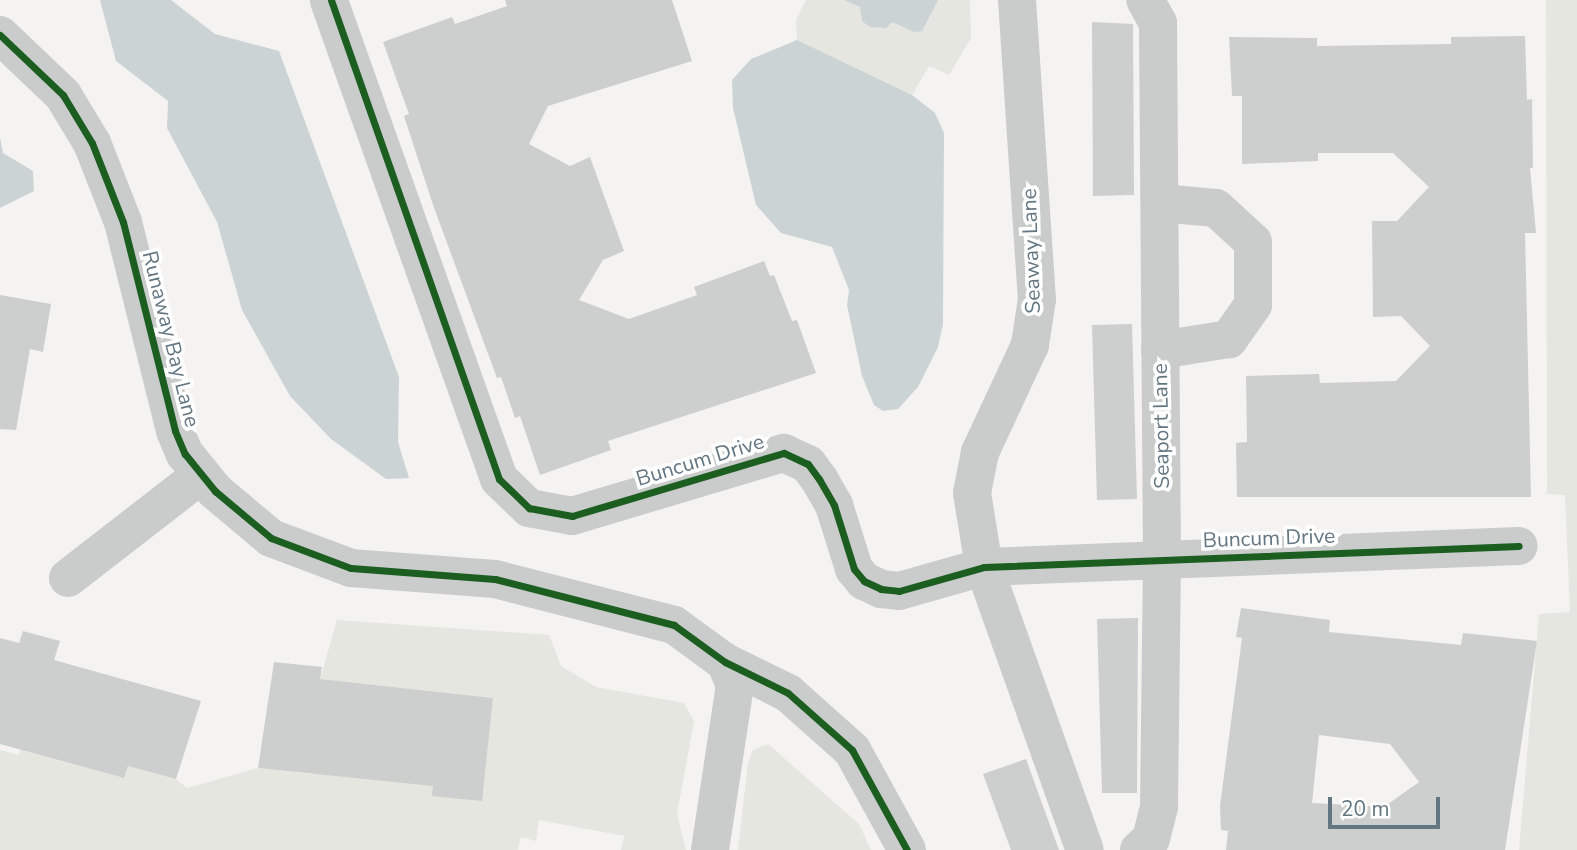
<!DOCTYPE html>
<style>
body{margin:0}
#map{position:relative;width:1577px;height:850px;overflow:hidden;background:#f4f3f1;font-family:"Nunito Sans",sans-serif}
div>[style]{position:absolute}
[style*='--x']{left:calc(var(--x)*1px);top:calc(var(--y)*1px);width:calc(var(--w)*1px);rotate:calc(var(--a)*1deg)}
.green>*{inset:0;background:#e4e6df}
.water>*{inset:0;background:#cbd3d4}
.building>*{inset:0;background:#cdcece}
.minor>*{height:38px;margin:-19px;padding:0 19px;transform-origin:19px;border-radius:19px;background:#cacccc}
.cycleway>*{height:7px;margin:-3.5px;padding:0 3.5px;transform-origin:3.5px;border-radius:3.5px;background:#1b5e20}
span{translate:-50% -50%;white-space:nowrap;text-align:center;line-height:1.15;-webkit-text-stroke:7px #fff;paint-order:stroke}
.street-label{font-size:21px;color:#637682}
.scale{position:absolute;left:1328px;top:797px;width:112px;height:32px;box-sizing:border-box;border:4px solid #637682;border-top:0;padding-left:9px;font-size:21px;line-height:24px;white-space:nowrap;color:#637682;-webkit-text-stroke:5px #fff;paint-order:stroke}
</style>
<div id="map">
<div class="green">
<i style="clip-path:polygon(806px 0,970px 0,971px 38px,949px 75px,929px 66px,912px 95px,797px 40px,796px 20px)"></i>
<i style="clip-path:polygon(1546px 0,1577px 0,1577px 850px,1519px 850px,1539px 614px,1570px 612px,1565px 495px,1547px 494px)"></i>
<i style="clip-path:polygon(337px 620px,549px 635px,561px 666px,596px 687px,684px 703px,694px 721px,677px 814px,686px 850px,621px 850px,624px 836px,539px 820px,536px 841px,521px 837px,518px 850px,0 850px,0 750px,19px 755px,24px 737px,24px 751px,124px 778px,128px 766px,176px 779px,187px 788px,258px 768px,311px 774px,419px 774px,481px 801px,493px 698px,320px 679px)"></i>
<i style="clip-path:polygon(768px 744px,859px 824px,871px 850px,738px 850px,748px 762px,753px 750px)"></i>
</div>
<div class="water">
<i style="clip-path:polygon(100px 0,171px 0,215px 34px,279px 51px,399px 377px,398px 442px,409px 478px,386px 479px,331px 439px,290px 396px,242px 310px,217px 222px,167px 128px,168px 101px,116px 61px)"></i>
<i style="clip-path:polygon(844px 0,938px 0,922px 31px,914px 32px,892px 22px,886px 28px,870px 27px,862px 21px,860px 7px)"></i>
<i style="clip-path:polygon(797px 40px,912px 95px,935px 113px,944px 133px,943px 324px,938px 347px,918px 387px,898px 409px,883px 411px,874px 405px,862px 376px,847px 305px,849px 290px,832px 247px,781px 233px,756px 205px,733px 108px,732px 80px,751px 59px)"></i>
<i style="clip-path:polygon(0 137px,3px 153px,33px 171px,34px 191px,0 208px)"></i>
</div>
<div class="building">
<i style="clip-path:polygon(505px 0,672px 0,692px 61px,548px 106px,529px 144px,570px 166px,590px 157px,624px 251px,603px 260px,579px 300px,629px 319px,697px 295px,694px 287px,764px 261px,770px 276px,774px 275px,792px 321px,797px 320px,816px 373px,608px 441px,611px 450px,540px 475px,520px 416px,515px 418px,501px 377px,497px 378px,433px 205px,404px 116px,409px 114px,383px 42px,452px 17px,455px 24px,507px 6px)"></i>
<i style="clip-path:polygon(1092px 22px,1133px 24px,1134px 195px,1093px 196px)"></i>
<i style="clip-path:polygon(1525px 36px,1527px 100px,1532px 99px,1533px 168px,1530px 168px,1536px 233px,1525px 233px,1531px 497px,1237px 497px,1236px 443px,1247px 442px,1246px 376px,1319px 374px,1320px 383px,1396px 381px,1430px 346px,1401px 316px,1373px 317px,1372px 221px,1397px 221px,1429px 187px,1393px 153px,1318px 153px,1318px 161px,1242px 164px,1242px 96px,1232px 96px,1229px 37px,1317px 38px,1317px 46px,1451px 44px,1451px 37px)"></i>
<i style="clip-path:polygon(0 295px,51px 304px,43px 352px,30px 349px,16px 430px,0 429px)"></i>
<i style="clip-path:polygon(1132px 324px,1137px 499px,1097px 500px,1092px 325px)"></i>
<i style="clip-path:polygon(evenodd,1241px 608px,1330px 620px,1329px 632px,1461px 645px,1463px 633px,1537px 641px,1505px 850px,1226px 850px,1228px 831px,1221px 830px,1220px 806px,1242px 638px,1236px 637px,1241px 608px,1319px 735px,1390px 744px,1419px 782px,1384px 807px,1312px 803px,1319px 735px)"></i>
<i style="clip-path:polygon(1138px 618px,1137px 793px,1102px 793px,1097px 619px)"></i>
<i style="clip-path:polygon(23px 631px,60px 641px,54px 660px,201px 701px,176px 779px,128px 766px,124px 778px,0 744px,0 638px,19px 643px)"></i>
<i style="clip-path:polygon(274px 662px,322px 667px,320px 679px,493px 698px,482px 801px,432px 796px,433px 786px,258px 768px)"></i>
<i style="clip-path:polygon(1026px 759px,1059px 850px,1011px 850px,983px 774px)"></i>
</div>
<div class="minor">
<i style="--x:1017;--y:0;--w:300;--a:86.2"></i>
<i style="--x:1037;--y:299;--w:47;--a:98.7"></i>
<i style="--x:1030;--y:345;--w:118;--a:115"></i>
<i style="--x:980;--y:452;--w:42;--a:101"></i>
<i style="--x:972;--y:493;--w:75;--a:80.8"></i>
<i style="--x:984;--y:567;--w:300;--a:70.4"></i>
<i style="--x:329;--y:1;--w:507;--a:70.42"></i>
<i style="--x:499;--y:479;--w:42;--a:44"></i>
<i style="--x:529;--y:508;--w:44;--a:10.5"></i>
<i style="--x:572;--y:516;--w:221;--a:-16.6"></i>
<i style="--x:784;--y:453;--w:26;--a:25"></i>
<i style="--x:808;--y:464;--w:19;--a:54"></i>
<i style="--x:819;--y:479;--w:30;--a:60"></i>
<i style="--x:834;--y:505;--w:67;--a:72.6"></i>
<i style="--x:854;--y:569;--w:16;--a:50"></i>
<i style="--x:864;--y:581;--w:19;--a:25"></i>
<i style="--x:881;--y:589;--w:18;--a:6"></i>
<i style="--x:899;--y:591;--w:88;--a:-15.8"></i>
<i style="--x:984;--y:567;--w:535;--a:-2.25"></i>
<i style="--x:0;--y:35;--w:87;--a:43.6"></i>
<i style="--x:63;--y:95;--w:56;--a:58.9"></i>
<i style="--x:92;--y:143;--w:85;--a:68.6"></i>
<i style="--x:123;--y:222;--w:215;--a:76"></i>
<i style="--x:175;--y:431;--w:25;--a:67"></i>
<i style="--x:185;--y:454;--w:48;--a:51"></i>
<i style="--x:215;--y:491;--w:73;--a:40"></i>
<i style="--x:271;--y:538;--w:85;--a:20.6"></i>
<i style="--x:351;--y:568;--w:144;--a:4.4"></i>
<i style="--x:495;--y:579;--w:185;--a:14.4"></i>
<i style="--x:674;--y:625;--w:63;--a:36"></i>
<i style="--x:725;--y:662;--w:70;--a:26.2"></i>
<i style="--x:788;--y:693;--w:86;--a:41.7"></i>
<i style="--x:852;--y:750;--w:114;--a:61.2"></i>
<i style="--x:1160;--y:203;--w:56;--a:5.1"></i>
<i style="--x:1216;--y:208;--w:50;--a:42.6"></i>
<i style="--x:1253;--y:242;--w:63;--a:90"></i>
<i style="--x:1253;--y:305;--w:42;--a:125.2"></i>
<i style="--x:1229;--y:339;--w:70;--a:170.9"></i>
<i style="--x:68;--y:578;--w:168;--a:-37.8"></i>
<i style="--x:710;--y:850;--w:167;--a:-81.4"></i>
<i style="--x:735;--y:685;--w:25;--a:-113"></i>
<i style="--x:1139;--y:850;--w:16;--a:-43"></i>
<i style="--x:1151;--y:839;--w:34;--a:-76"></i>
<i style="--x:1159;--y:806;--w:247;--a:-89.3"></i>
<i style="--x:1162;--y:559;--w:536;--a:-90.43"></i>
<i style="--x:1158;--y:23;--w:26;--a:-119"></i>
</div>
<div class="cycleway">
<i style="--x:331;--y:0;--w:508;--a:70.67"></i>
<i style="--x:499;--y:479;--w:42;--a:44"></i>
<i style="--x:529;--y:508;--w:44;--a:10.5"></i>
<i style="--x:572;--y:516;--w:221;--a:-16.6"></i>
<i style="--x:784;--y:453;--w:26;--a:25"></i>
<i style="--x:808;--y:464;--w:19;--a:54"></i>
<i style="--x:819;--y:479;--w:30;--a:60"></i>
<i style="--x:834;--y:505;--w:67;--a:72.6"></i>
<i style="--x:854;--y:569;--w:16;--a:50"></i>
<i style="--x:864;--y:581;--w:19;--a:25"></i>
<i style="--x:881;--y:589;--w:18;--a:6"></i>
<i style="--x:899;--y:591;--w:88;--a:-15.8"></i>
<i style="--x:984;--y:567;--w:535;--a:-2.25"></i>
<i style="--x:0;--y:35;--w:87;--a:43.6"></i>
<i style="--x:63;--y:95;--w:56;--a:58.9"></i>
<i style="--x:92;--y:143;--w:85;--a:68.6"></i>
<i style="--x:123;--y:222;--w:215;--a:76"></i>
<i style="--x:175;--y:431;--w:25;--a:67"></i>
<i style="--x:185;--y:454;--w:48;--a:51"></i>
<i style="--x:215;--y:491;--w:73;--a:40"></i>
<i style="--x:271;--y:538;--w:85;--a:20.6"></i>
<i style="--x:351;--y:568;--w:144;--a:4.4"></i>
<i style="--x:495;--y:579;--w:185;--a:14.4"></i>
<i style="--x:674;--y:625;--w:63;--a:36"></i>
<i style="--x:725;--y:662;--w:70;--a:26.2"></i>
<i style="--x:788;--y:693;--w:86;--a:41.7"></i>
<i style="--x:852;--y:750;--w:114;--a:61.2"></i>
</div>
<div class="street-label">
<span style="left:1031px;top:251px;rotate:-92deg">Seaway Lane</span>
<span style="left:171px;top:339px;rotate:76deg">Runaway Bay Lane</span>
<span style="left:1161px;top:426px;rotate:-91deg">Seaport Lane</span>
<span style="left:700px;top:460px;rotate:-17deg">Buncum Drive</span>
<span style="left:1269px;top:538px;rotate:-2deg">Buncum Drive</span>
</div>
<div class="scale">20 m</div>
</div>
